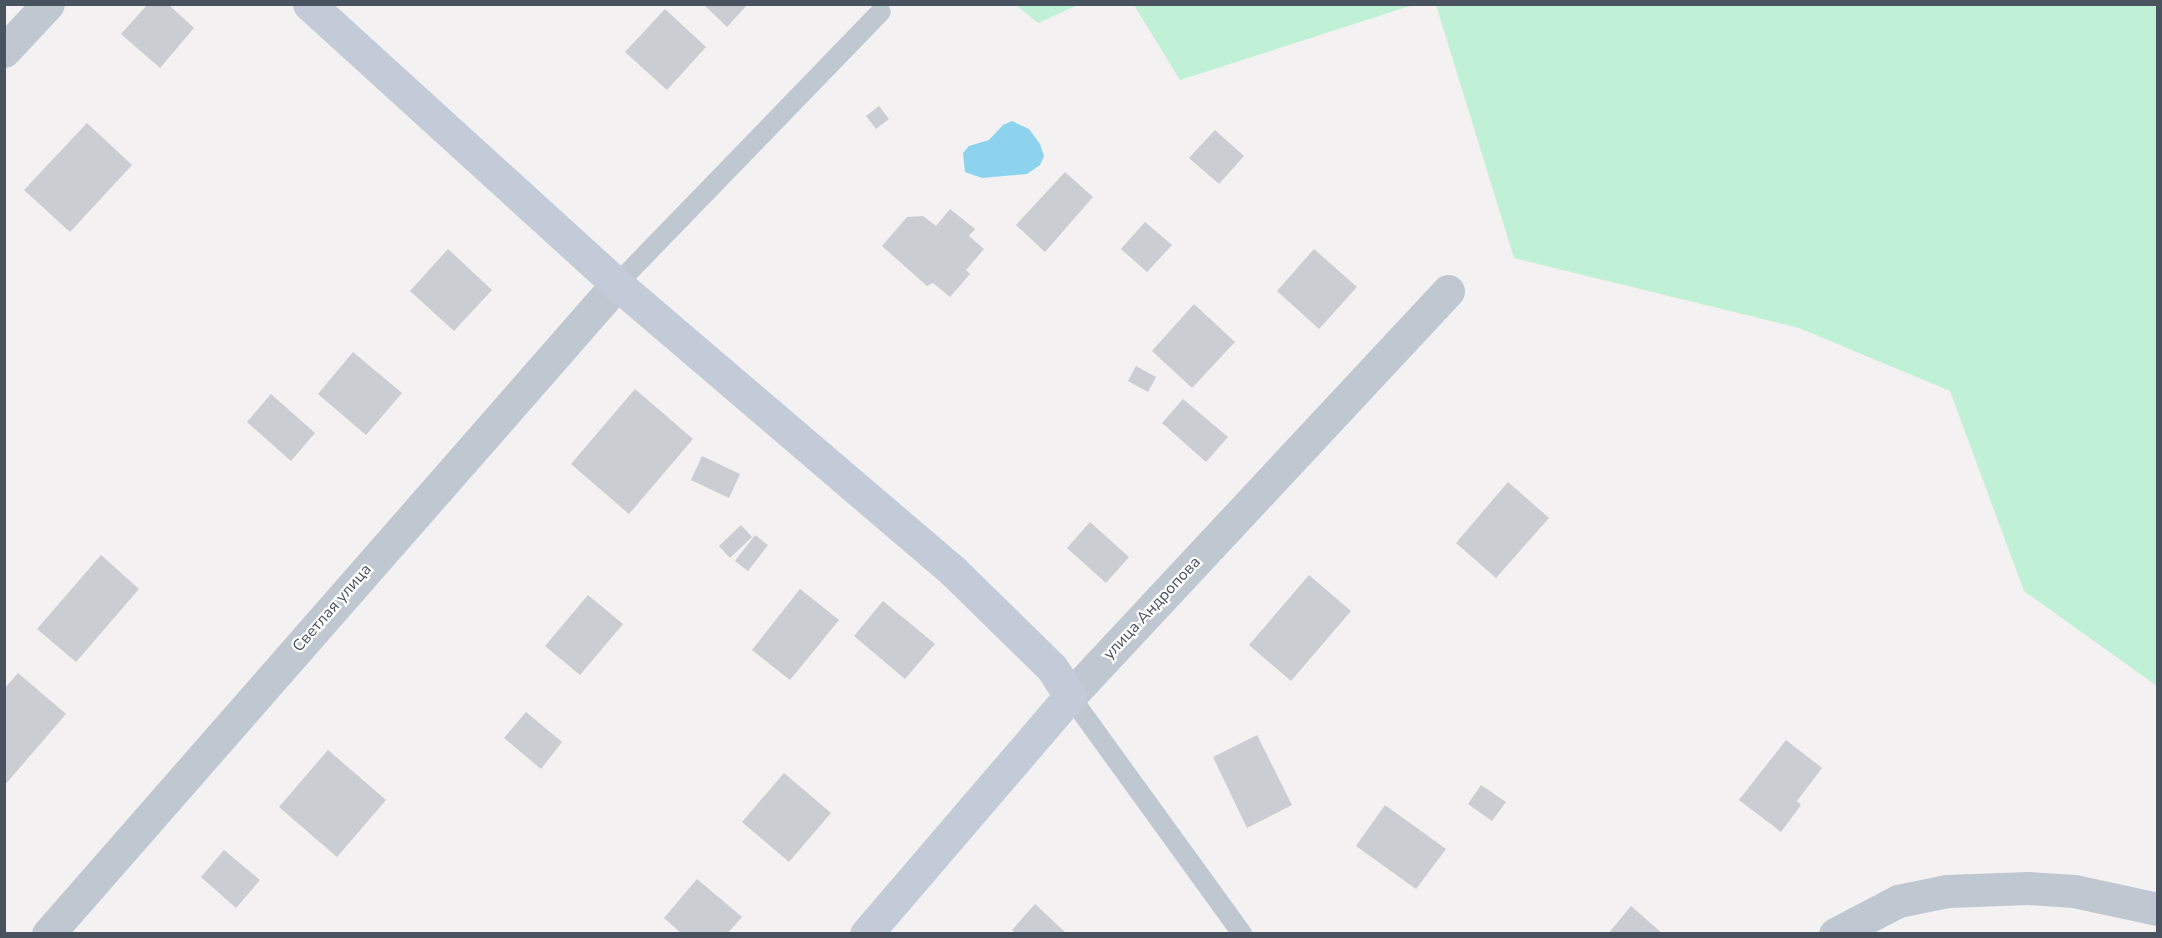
<!DOCTYPE html>
<meta charset="utf-8">
<style>
body{margin:0}
#map{position:relative;width:2162px;height:938px;overflow:hidden;background:#f3f1f1;font-family:"Nunito Sans",sans-serif}
div>[style]{position:absolute}
[style*='--x']{left:calc(var(--x)*1px);top:calc(var(--y)*1px);width:calc(var(--w)*1px);rotate:calc(var(--a)*1deg)}
.green>*{inset:0;background:#c0f0d5}
.water>*{inset:0;background:#8dd3ed}
.building>*{inset:0;background:#cbcdd3}
.lane>*{height:20px;margin:-10px;padding:0 10px;transform-origin:10px;border-radius:10px;background:#bfc7d0}
.street>*{height:33px;margin:-16.5px;padding:0 16.5px;transform-origin:16.5px;border-radius:16.5px;background:#bfc7d0}
.secondary>*{height:33px;margin:-16.5px;padding:0 16.5px;transform-origin:16.5px;border-radius:16.5px;background:#c2cbd7}
span{translate:-50% -50%;white-space:nowrap;text-align:center;line-height:1.15;-webkit-text-stroke:4.5px #fff;paint-order:stroke}
.street-label{font-size:16px;color:#48535f}
.frame{position:absolute;inset:0;border:6px solid #48535f;pointer-events:none}
</style>
<div id="map">
<div class="green">
<i style="clip-path:polygon(1016px 5px,1078px 5px,1038px 23px)"></i>
<i style="clip-path:polygon(1134px 5px,1413px 5px,1180px 80px)"></i>
<i style="clip-path:polygon(1436px 5px,2157px 5px,2157px 686px,2024px 591px,1950px 391px,1799px 328px,1514px 258px)"></i>
</div>
<div class="water">
<i style="clip-path:polygon(1012px 121px,1029px 129px,1040px 144px,1044px 156px,1040px 165px,1027px 174px,982px 178px,965px 172px,963px 153px,969px 146px,989px 140px,1003px 125px)"></i>
</div>
<div class="building">
<i style="clip-path:polygon(148px 4px,168px 4px,194px 28px,160px 68px,121px 34px)"></i>
<i style="clip-path:polygon(703px 4px,748px 4px,727px 27px)"></i>
<i style="clip-path:polygon(665px 9px,706px 47px,667px 90px,625px 52px)"></i>
<i style="clip-path:polygon(879px 106px,889px 119px,876px 129px,866px 116px)"></i>
<i style="clip-path:polygon(87px 123px,132px 165px,70px 232px,24px 190px)"></i>
<i style="clip-path:polygon(1215px 130px,1244px 156px,1219px 184px,1189px 158px)"></i>
<i style="clip-path:polygon(1065px 172px,1093px 197px,1045px 252px,1016px 225px)"></i>
<i style="clip-path:polygon(950px 209px,975px 229px,969px 236px,984px 249px,966px 270px,970px 274px,950px 297px,933px 283px,927px 286px,882px 246px,907px 217px,923px 216px,936px 226px)"></i>
<i style="clip-path:polygon(1145px 222px,1172px 245px,1147px 272px,1121px 249px)"></i>
<i style="clip-path:polygon(448px 249px,492px 290px,454px 331px,410px 291px)"></i>
<i style="clip-path:polygon(1314px 249px,1357px 287px,1319px 329px,1277px 291px)"></i>
<i style="clip-path:polygon(1194px 304px,1235px 342px,1192px 388px,1152px 351px)"></i>
<i style="clip-path:polygon(353px 352px,402px 393px,366px 435px,318px 394px)"></i>
<i style="clip-path:polygon(1136px 366px,1156px 377px,1148px 392px,1128px 381px)"></i>
<i style="clip-path:polygon(635px 389px,693px 439px,629px 514px,571px 464px)"></i>
<i style="clip-path:polygon(271px 394px,315px 433px,291px 461px,247px 422px)"></i>
<i style="clip-path:polygon(1183px 399px,1228px 437px,1206px 462px,1162px 423px)"></i>
<i style="clip-path:polygon(702px 456px,740px 474px,729px 498px,691px 480px)"></i>
<i style="clip-path:polygon(1508px 482px,1549px 518px,1496px 578px,1456px 543px)"></i>
<i style="clip-path:polygon(1090px 522px,1129px 557px,1106px 583px,1067px 548px)"></i>
<i style="clip-path:polygon(741px 525px,752px 537px,730px 558px,719px 546px)"></i>
<i style="clip-path:polygon(755px 535px,768px 545px,748px 571px,735px 561px)"></i>
<i style="clip-path:polygon(101px 555px,139px 589px,76px 662px,37px 629px)"></i>
<i style="clip-path:polygon(1309px 575px,1351px 611px,1291px 681px,1249px 645px)"></i>
<i style="clip-path:polygon(800px 589px,839px 620px,790px 680px,752px 650px)"></i>
<i style="clip-path:polygon(588px 595px,623px 624px,580px 675px,545px 646px)"></i>
<i style="clip-path:polygon(883px 601px,935px 644px,905px 679px,854px 636px)"></i>
<i style="clip-path:polygon(18px 673px,66px 714px,4px 786px,4px 689px)"></i>
<i style="clip-path:polygon(526px 712px,562px 742px,541px 769px,504px 738px)"></i>
<i style="clip-path:polygon(1257px 735px,1292px 805px,1247px 828px,1213px 757px)"></i>
<i style="clip-path:polygon(1786px 740px,1822px 768px,1797px 801px,1801px 805px,1781px 832px,1739px 800px)"></i>
<i style="clip-path:polygon(328px 750px,386px 800px,337px 857px,279px 807px)"></i>
<i style="clip-path:polygon(784px 773px,831px 813px,789px 862px,742px 822px)"></i>
<i style="clip-path:polygon(1481px 785px,1506px 802px,1492px 821px,1468px 804px)"></i>
<i style="clip-path:polygon(1385px 805px,1446px 849px,1416px 889px,1356px 846px)"></i>
<i style="clip-path:polygon(224px 850px,260px 880px,236px 908px,201px 877px)"></i>
<i style="clip-path:polygon(697px 879px,742px 917px,727px 934px,682px 934px,664px 918px)"></i>
<i style="clip-path:polygon(1035px 904px,1067px 934px,1016px 934px,1012px 930px)"></i>
<i style="clip-path:polygon(1631px 906px,1663px 934px,1608px 934px)"></i>
</div>
<div class="lane">
<i style="--x:617;--y:284;--w:379;--a:-45.9"></i>
<i style="--x:1070;--y:696;--w:294;--a:54.1"></i>
</div>
<div class="street">
<i style="--x:4;--y:51;--w:64;--a:-46.9"></i>
<i style="--x:1070;--y:696;--w:554;--a:-46.97"></i>
<i style="--x:48;--y:934;--w:864;--a:-48.8"></i>
<i style="--x:1835;--y:934;--w:71;--a:-27.6"></i>
<i style="--x:1898;--y:901;--w:50;--a:-11.5"></i>
<i style="--x:1947;--y:891;--w:81;--a:-2.1"></i>
<i style="--x:2028;--y:888;--w:46;--a:3.7"></i>
<i style="--x:2074;--y:891;--w:86;--a:12.1"></i>
</div>
<div class="secondary">
<i style="--x:309;--y:4;--w:416;--a:42.3"></i>
<i style="--x:617;--y:284;--w:442;--a:40.5"></i>
<i style="--x:953;--y:571;--w:139;--a:44.4"></i>
<i style="--x:1052;--y:668;--w:33;--a:57"></i>
<i style="--x:1070;--y:696;--w:313;--a:130.6"></i>
</div>
<div class="street-label">
<span style="left:332px;top:608px;rotate:-49deg">Светлая улица</span>
<span style="left:1152px;top:608px;rotate:-47deg">улица Андропова</span>
</div>
<div class="frame"></div>
</div>
